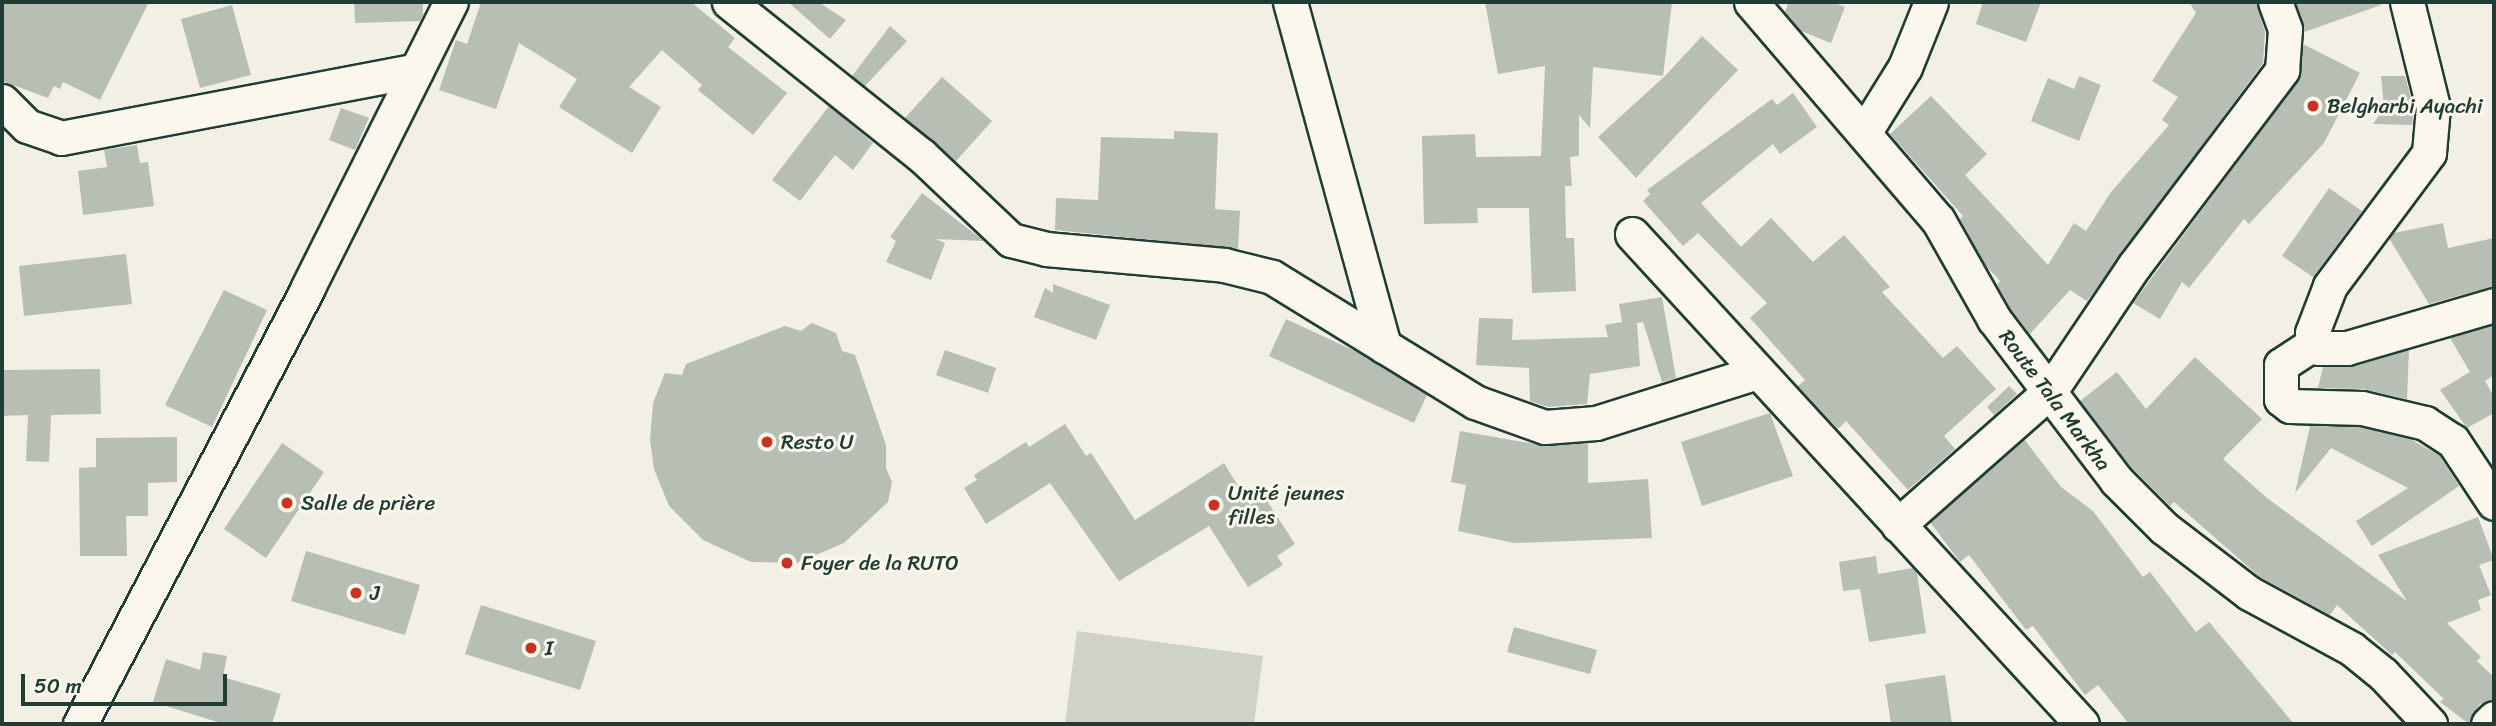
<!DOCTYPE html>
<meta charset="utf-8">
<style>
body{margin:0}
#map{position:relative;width:2496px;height:726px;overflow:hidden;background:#f2f0e5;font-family:Sriracha,sans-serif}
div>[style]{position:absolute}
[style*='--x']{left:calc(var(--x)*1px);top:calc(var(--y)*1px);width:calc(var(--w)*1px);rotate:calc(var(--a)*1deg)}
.green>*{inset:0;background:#cfd2c8}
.building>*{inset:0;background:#b7beb3}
.roads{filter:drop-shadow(2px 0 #1f3d34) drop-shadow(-2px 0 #1f3d34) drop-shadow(0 2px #1f3d34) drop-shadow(0 -2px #1f3d34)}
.minor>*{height:33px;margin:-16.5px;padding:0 16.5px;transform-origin:16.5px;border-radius:16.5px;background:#fbf7ec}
.dots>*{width:19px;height:19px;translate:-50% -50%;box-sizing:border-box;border:4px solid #fbf7ec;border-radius:50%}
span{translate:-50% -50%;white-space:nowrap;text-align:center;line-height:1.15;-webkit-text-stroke:6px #fbf7ec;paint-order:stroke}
.poi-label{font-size:21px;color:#1f3d34}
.left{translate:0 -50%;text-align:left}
.street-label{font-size:21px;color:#1f3d34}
.frame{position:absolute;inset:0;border:4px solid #1f3d34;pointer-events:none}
.scale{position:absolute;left:21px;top:674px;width:206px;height:32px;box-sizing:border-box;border:4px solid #1f3d34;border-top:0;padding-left:9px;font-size:21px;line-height:24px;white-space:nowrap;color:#1f3d34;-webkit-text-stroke:5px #fbf7ec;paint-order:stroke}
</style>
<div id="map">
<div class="green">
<i style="clip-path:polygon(1077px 631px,1263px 656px,1254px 724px,1065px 724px)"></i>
</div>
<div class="building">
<i style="clip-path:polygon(2px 2px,149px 2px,100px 100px,63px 82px,60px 89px,54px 86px,48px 98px,2px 81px)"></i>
<i style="clip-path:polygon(354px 2px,423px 2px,423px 15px,420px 21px,355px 23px)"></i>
<i style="clip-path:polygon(481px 2px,691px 2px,735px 38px,728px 47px,787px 93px,753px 135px,698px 90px,702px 85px,662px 50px,629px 87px,661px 107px,632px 153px,559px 107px,577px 79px,519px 43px,496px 109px,439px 90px,456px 40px,467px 44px)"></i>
<i style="clip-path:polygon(788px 2px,818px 2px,846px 20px,830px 39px)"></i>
<i style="clip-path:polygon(1485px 2px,1672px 2px,1663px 76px,1593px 67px,1590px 128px,1579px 115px,1579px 156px,1570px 157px,1572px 186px,1565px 186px,1566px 238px,1574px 238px,1576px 291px,1532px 293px,1529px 208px,1477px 208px,1478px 223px,1424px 224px,1422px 136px,1475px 134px,1476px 157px,1541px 156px,1545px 66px,1498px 74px)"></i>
<i style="clip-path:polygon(1789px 2px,1832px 2px,1845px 7px,1831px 43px,1801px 31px,1785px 12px)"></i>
<i style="clip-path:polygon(1983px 2px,2041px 2px,2026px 42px,1976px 24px)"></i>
<i style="clip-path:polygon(2189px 2px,2256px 2px,2265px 32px,2263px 63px,2087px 301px,2070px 290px,2030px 334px,2010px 308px,1997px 285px,2000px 281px,1986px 266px,1960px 219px,1963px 216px,1890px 134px,1931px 96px,1987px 154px,1965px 175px,2048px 265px,2074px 223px,2086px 231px,2111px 192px,2169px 125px,2162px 120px,2178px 97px,2152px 81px,2196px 13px)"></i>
<i style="clip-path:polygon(2295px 2px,2380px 2px,2381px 5px,2304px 32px)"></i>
<i style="clip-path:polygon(232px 5px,251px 75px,200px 88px,181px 19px)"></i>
<i style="clip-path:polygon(890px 26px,907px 41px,865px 86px,852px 76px)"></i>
<i style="clip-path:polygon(1702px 36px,1738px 70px,1636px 178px,1598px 137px,1665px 76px)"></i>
<i style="clip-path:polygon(2303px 44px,2360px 73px,2324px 143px,2249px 224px,2244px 219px,2189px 288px,2182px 282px,2160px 319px,2133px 303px,2297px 82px)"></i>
<i style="clip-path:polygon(2079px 76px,2101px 85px,2079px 141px,2031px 121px,2048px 78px,2074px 89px)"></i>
<i style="clip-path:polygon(2381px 76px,2405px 76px,2414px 109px,2412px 125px,2373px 124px,2384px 108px)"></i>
<i style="clip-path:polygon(942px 77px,992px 121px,956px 161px,905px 118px)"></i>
<i style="clip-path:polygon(1793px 93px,1817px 127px,1780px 154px,1773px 144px,1701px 203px,1741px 247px,1771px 218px,1813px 262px,1844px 235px,1890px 287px,1882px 292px,1943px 358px,1957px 346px,1996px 389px,1944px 436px,1955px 449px,1908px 490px,1846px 421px,1838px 429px,1798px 386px,1805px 380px,1750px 318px,1767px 303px,1698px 233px,1683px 246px,1643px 201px,1650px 194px,1647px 190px,1772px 99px,1777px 105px)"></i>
<i style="clip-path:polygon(829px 106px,873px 143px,853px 170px,835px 155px,800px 201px,772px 180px)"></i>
<i style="clip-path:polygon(341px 108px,369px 118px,355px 150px,329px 140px)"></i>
<i style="clip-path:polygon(1174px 131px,1218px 133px,1215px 209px,1240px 211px,1238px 249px,1055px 230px,1056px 198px,1098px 200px,1101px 137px,1174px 139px)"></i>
<i style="clip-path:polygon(137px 145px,140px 163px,148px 162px,154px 206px,83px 215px,78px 171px,107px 167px,104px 150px)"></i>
<i style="clip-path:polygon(2329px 188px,2362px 211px,2313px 277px,2282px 256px)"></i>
<i style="clip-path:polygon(922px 193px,984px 241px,936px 239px,945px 243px,931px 280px,886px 262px,896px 241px,890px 237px)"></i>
<i style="clip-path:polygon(2443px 223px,2448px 248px,2494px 238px,2494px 286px,2429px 304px,2389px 238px,2394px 233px)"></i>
<i style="clip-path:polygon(126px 254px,132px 304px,24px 316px,19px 266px)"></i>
<i style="clip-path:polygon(1053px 284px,1110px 305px,1096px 340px,1034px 317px,1045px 288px,1053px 293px)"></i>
<i style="clip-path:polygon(224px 290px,267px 310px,212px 427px,165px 405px)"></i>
<i style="clip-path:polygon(1662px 297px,1676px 378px,1662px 382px,1643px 322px,1637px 323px,1640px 366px,1590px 374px,1587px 404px,1548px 407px,1530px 401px,1529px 368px,1476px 365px,1479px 318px,1513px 319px,1512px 340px,1608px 337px,1605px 325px,1622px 322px,1619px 304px)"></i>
<i style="clip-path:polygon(1286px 319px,1357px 352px,1427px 395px,1414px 423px,1269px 356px)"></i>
<i style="clip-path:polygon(812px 323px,836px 333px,842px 351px,855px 355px,886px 445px,886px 468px,892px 482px,888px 502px,844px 543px,797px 563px,751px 562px,703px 540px,669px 506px,654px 469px,650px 440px,653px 403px,665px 373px,682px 375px,686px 364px,785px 326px,801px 331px)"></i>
<i style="clip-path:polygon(2494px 325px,2494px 375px,2485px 381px,2494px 397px,2494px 413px,2467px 428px,2440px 390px,2470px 372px,2450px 338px)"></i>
<i style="clip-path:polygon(945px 350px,996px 368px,988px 393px,936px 375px)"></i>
<i style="clip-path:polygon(2409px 350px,2407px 399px,2363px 389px,2318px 388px,2323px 367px,2352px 367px)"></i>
<i style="clip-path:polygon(2195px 357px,2262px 419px,2223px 459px,2267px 498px,2407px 601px,2378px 555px,2478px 517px,2494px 560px,2479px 565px,2491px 595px,2478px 600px,2481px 610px,2447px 623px,2481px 657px,2477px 661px,2494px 677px,2494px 699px,2480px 704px,2469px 724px,2440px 702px,2444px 699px,2395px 652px,2392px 655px,2337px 605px,2330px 615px,2260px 577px,2174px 502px,2170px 506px,2131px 467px,2080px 401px,2117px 372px,2146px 409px)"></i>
<i style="clip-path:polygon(100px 369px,101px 414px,51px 415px,49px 462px,26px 461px,28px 415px,2px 416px,2px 370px)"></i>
<i style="clip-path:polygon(2009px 386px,2017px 394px,1994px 415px,1987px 407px)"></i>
<i style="clip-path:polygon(1770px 413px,1793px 476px,1702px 506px,1681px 442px)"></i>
<i style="clip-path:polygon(1065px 424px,1086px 456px,1091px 453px,1135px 520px,1224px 463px,1250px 505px,1264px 496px,1295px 544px,1277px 556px,1283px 565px,1248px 587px,1209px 526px,1119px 581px,1050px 483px,986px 524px,964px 488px,977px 480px,974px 475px,1026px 442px,1029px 447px)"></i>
<i style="clip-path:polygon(2310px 426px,2359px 427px,2410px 439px,2439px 455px,2459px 486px,2372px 546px,2356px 521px,2408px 488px,2331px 448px,2295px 493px)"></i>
<i style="clip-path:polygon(1460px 431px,1546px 446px,1588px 443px,1588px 483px,1648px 479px,1652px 538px,1514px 543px,1458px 531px,1466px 485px,1451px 482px)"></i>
<i style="clip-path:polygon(177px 437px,177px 482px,148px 483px,148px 516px,126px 516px,127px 556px,80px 556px,79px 468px,96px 467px,96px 438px)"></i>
<i style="clip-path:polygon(2024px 439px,2061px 487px,2093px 511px,2143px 577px,2150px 572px,2196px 632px,2209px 622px,2294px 724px,2129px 724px,2098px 685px,2085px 695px,2033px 626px,2026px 630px,1969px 555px,1960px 562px,1930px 522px)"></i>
<i style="clip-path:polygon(282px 443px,324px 472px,266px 558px,224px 529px)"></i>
<i style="clip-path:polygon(306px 551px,420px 585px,405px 635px,291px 601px)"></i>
<i style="clip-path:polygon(1876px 556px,1878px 574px,1913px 568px,1917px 573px,1926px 633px,1869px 642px,1860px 589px,1843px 591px,1839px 562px)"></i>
<i style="clip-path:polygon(481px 605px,596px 641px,580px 690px,465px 654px)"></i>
<i style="clip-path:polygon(1514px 627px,1597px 650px,1590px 674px,1507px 652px)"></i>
<i style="clip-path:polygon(203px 652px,227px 656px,223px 677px,281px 694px,272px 724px,224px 724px,153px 702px,166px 659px,200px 670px)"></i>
<i style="clip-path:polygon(1945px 675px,1952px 724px,1891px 724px,1885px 684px)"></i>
</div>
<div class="roads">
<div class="minor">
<i style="--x:729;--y:2;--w:246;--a:38.6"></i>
<i style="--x:921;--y:155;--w:124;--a:43.4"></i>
<i style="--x:1011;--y:240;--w:36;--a:14"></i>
<i style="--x:1046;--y:249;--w:179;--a:5.1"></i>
<i style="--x:1224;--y:265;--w:49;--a:14"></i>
<i style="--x:1272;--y:277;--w:238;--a:31.6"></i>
<i style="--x:1475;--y:402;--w:74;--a:19.7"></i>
<i style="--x:1545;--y:427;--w:51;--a:-4.5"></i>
<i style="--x:1596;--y:423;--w:170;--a:-17.5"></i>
<i style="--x:1290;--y:2;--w:357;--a:74.7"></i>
<i style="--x:1751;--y:2;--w:287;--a:49.4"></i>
<i style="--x:1938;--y:220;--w:114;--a:60.5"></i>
<i style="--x:1994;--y:319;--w:202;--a:52.8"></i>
<i style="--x:2116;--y:480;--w:68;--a:45"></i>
<i style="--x:2164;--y:528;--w:107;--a:37.4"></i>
<i style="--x:2249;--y:593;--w:117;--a:28.5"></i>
<i style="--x:2352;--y:649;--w:40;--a:39"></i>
<i style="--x:2383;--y:674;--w:69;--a:46.8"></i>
<i style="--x:2407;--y:2;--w:108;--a:76.1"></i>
<i style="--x:2433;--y:107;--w:46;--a:95"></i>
<i style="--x:2429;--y:153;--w:166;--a:126.7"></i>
<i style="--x:2330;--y:286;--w:50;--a:111"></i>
<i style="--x:2312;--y:333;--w:16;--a:68"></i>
<i style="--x:2318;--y:348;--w:29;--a:0"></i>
<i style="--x:2347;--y:348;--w:153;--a:-16.3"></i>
<i style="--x:2;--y:101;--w:35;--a:45"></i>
<i style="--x:27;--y:126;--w:36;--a:19"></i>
<i style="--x:61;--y:138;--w:362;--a:-10.8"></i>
<i style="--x:1864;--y:133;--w:78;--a:-58.2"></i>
<i style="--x:1905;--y:67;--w:70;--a:-68.2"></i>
<i style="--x:1632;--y:234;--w:665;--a:47.44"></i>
<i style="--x:2316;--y:342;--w:42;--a:146.7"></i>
<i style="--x:2281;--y:365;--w:34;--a:90"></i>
<i style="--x:2281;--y:399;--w:11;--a:38"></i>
<i style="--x:2290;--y:406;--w:72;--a:1.6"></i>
<i style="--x:2362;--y:408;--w:65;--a:13.4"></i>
<i style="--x:2425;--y:423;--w:33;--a:33"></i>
<i style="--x:2453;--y:441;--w:74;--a:56.5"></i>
<i style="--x:1898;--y:525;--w:203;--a:-41.4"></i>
<i style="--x:2050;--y:391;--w:151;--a:-56.1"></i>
<i style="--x:2134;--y:266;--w:246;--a:-52.9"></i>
<i style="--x:2282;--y:70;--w:41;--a:-85.8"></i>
<i style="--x:2285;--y:29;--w:29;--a:-110"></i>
<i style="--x:80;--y:724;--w:493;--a:-62.4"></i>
<i style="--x:308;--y:287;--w:319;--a:-63.4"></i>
<i style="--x:2488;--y:724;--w:8;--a:-45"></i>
</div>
</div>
<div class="dots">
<i style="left:2313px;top:106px;background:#c8321e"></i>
<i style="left:767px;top:442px;background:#c8321e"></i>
<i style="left:287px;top:503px;background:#c8321e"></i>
<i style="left:1214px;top:505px;background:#c8321e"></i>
<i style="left:787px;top:563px;background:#c8321e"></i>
<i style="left:356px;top:593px;background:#c8321e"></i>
<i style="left:531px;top:648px;background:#c8321e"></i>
</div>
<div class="poi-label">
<span class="left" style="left:2327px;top:106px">Belgharbi Ayachi</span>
<span class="left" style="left:781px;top:442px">Resto U</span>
<span class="left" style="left:1228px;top:505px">Unité jeunes<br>filles</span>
<span class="left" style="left:301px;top:503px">Salle de prière</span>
<span class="left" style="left:801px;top:563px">Foyer de la RUTO</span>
<span class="left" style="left:370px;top:593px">J</span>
<span class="left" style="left:545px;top:648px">I</span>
</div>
<div class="street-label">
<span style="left:2055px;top:400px;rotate:53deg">Route Tala Markha</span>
</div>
<div class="frame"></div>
<div class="scale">50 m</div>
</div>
